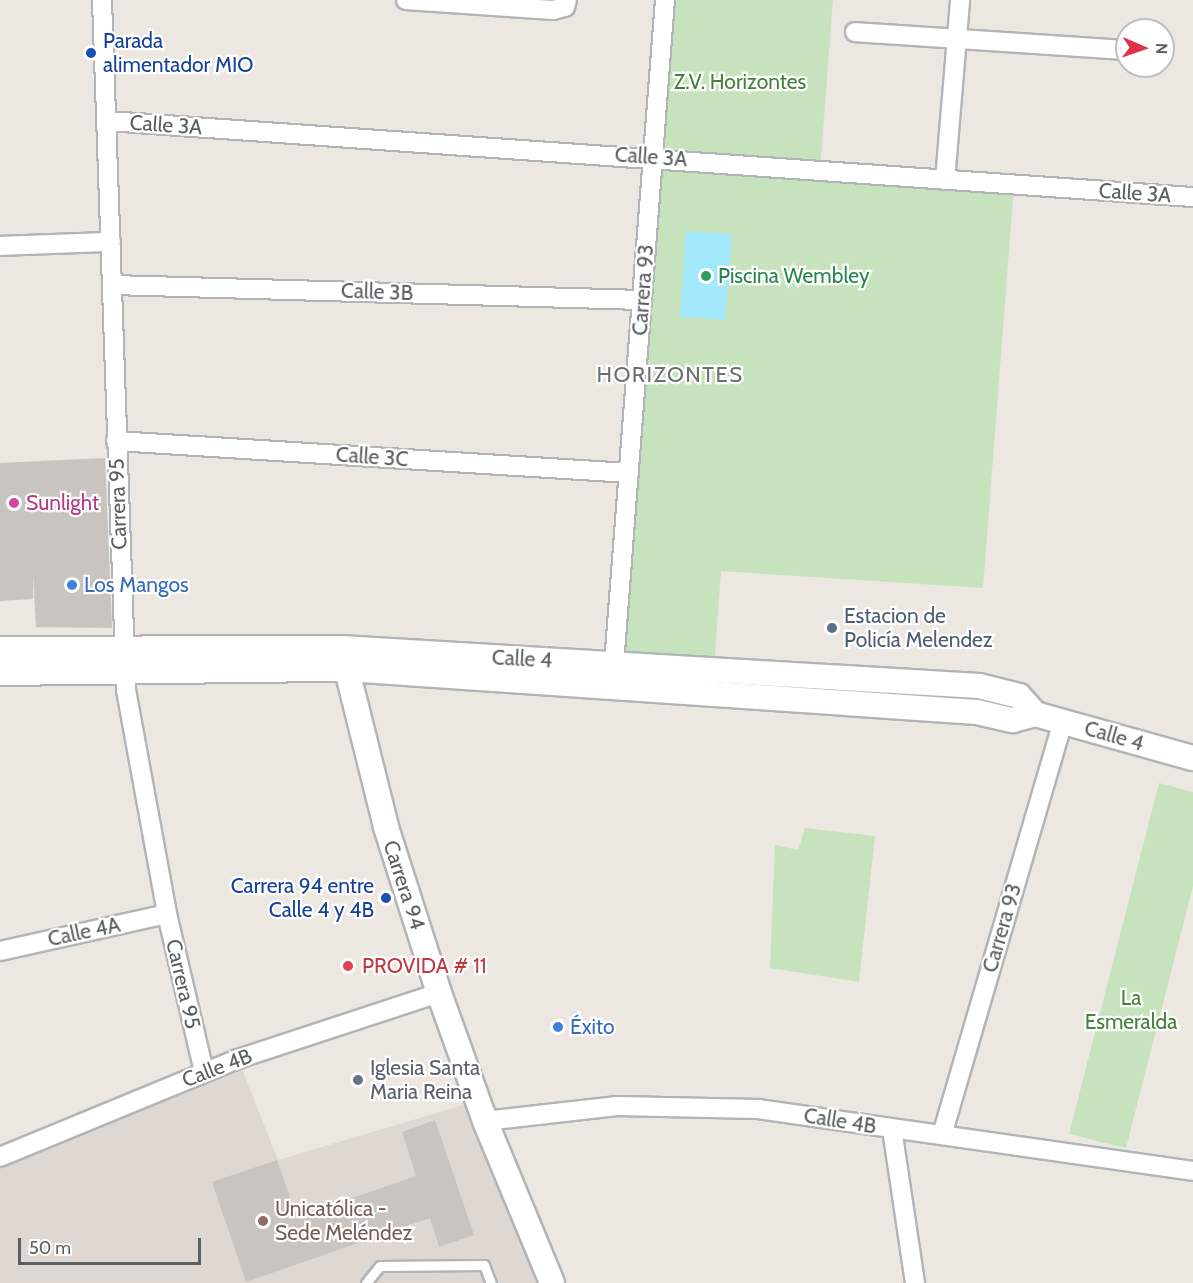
<!DOCTYPE html>
<meta charset="utf-8">
<style>
body{margin:0}
#map{position:relative;width:1193px;height:1283px;overflow:hidden;background:#ece7e1;font-family:Cabin,sans-serif}
div>[style]{position:absolute}
[style*='--x']{left:calc(var(--x)*1px);top:calc(var(--y)*1px);width:calc(var(--w)*1px);rotate:calc(var(--a)*1deg)}
.education>*{inset:0;background:#dfd8d2}
.green>*{inset:0;background:#c6e3be}
.water>*{inset:0;background:#a3e7fa}
.building>*{inset:0;background:#c9c4c0}
.roads{filter:drop-shadow(2px 0 #b2b5b8) drop-shadow(-2px 0 #b2b5b8) drop-shadow(0 2px #b2b5b8) drop-shadow(0 -2px #b2b5b8)}
.service>*{height:9px;margin:-4.5px;padding:0 4.5px;transform-origin:4.5px;border-radius:4.5px;background:#fff}
.minor>*{height:18px;margin:-9px;padding:0 9px;transform-origin:9px;border-radius:9px;background:#fff}
.tertiary>*{height:24px;margin:-12px;padding:0 12px;transform-origin:12px;border-radius:12px;background:#fff}
.dots>*{width:16px;height:16px;translate:-50% -50%;box-sizing:border-box;border:3px solid #fff;border-radius:50%}
span{translate:-50% -50%;white-space:nowrap;text-align:center;line-height:1.15;-webkit-text-stroke:4.5px #fff;paint-order:stroke}
.transit-label{font-size:21px;color:#164399}
.left{translate:0 -50%;text-align:left}
.right{translate:-100% -50%;text-align:right}
.park-label{font-size:21px;color:#458139}
.street-label{font-size:21px;color:#5a5f61}
.leisure-label{font-size:21px;color:#27864d}
.hotel-label{font-size:21px;color:#b23c85}
.shop-label{font-size:21px;color:#366cbe}
.service-label{font-size:21px;color:#4e5e75}
.health-label{font-size:21px;color:#be3a42}
.worship-label{font-size:21px;color:#5b616d}
.education-label{font-size:21px;color:#785e54}
.neighbourhood-label{font-size:22px;color:#6b7173;letter-spacing:1.5px}
.north{position:absolute;left:1115px;top:18px;width:60px;height:60px;box-sizing:border-box;background:#fff;border:2px solid #bdbfc0;border-radius:50%;rotate:92deg;font-size:16px;font-weight:700;line-height:24px;text-align:center;color:#5a5f61}
.north::after{content:'';display:block;margin:auto;width:21px;height:27px;background:#df334a;clip-path:polygon(50% 0,100% 100%,50% 72%,0 100%)}
.scale{position:absolute;left:18px;top:1238px;width:183px;height:27px;box-sizing:border-box;border:3px solid #5a5f61;border-top:0;padding-left:8px;font-size:18px;line-height:21px;white-space:nowrap;color:#5a5f61;-webkit-text-stroke:4px #fff;paint-order:stroke}
</style>
<div id="map">
<div class="education">
<i style="clip-path:polygon(238px 1059px,278px 1160px,477px 1101px,552px 1283px,0 1283px,0 1157px)"></i>
</div>
<div class="green">
<i style="clip-path:polygon(665px 0,833px 0,820px 170px,1014px 185px,983px 588px,721px 571px,714px 670px,614px 664px)"></i>
<i style="clip-path:polygon(1159px 783px,1193px 792px,1193px 886px,1126px 1148px,1069px 1134px)"></i>
<i style="clip-path:polygon(805px 828px,875px 836px,859px 982px,770px 968px,775px 845px,798px 850px)"></i>
</div>
<div class="water">
<i style="clip-path:polygon(686px 231px,732px 234px,725px 320px,680px 317px)"></i>
</div>
<div class="building">
<i style="clip-path:polygon(105px 458px,112px 628px,36px 627px,33px 575px,33px 599px,0 601px,0 463px)"></i>
<i style="clip-path:polygon(435px 1120px,474px 1235px,439px 1247px,430px 1218px,246px 1282px,212px 1182px,277px 1160px,297px 1217px,416px 1176px,402px 1132px)"></i>
</div>
<div class="roads">
<div class="service">
<i style="--x:366;--y:1283;--w:22;--a:-51"></i>
<i style="--x:380;--y:1266;--w:104;--a:-0.6"></i>
<i style="--x:484;--y:1265;--w:19;--a:69"></i>
</div>
<div class="minor">
<i style="--x:102;--y:0;--w:690;--a:88.01"></i>
<i style="--x:126;--y:690;--w:228;--a:79.6"></i>
<i style="--x:167;--y:914;--w:162;--a:76.8"></i>
<i style="--x:406;--y:0;--w:147;--a:3.9"></i>
<i style="--x:553;--y:10;--w:12;--a:-14"></i>
<i style="--x:565;--y:7;--w:7;--a:-74"></i>
<i style="--x:855;--y:32;--w:273;--a:3.8"></i>
<i style="--x:108;--y:121;--w:1088;--a:4.01"></i>
<i style="--x:945;--y:180;--w:181;--a:-85.2"></i>
<i style="--x:0;--y:246;--w:111;--a:-2.1"></i>
<i style="--x:112;--y:285;--w:530;--a:1.62"></i>
<i style="--x:116;--y:441;--w:514;--a:3.57"></i>
<i style="--x:613;--y:677;--w:679;--a:-85.61"></i>
<i style="--x:0;--y:951;--w:171;--a:-12.5"></i>
<i style="--x:485;--y:1121;--w:133;--a:-6.5"></i>
<i style="--x:617;--y:1106;--w:141;--a:1.2"></i>
<i style="--x:758;--y:1109;--w:439;--a:8.1"></i>
<i style="--x:892;--y:1129;--w:156;--a:81.5"></i>
<i style="--x:942;--y:1135;--w:430;--a:-73.7"></i>
<i style="--x:0;--y:1157;--w:257;--a:-22.4"></i>
<i style="--x:238;--y:1059;--w:212;--a:-18.2"></i>
</div>
<div class="tertiary">
<i style="--x:0;--y:649;--w:341;--a:-0.2"></i>
<i style="--x:341;--y:648;--w:639;--a:3.41"></i>
<i style="--x:979;--y:686;--w:41;--a:14"></i>
<i style="--x:1019;--y:696;--w:24;--a:48"></i>
<i style="--x:1035;--y:714;--w:164;--a:15.6"></i>
<i style="--x:343;--y:654;--w:178;--a:76"></i>
<i style="--x:386;--y:827;--w:174;--a:72.3"></i>
<i style="--x:439;--y:993;--w:136;--a:70.2"></i>
<i style="--x:485;--y:1121;--w:175;--a:67.5"></i>
<i style="--x:0;--y:673;--w:347;--a:-0.7"></i>
<i style="--x:347;--y:669;--w:631;--a:3.9"></i>
<i style="--x:977;--y:712;--w:37;--a:13"></i>
<i style="--x:1013;--y:720;--w:23;--a:-15"></i>
</div>
</div>
<div class="dots">
<i style="left:91px;top:53px;background:#1a4fb4"></i>
<i style="left:706px;top:276px;background:#2e9e5b"></i>
<i style="left:14px;top:503px;background:#d1479c"></i>
<i style="left:72px;top:585px;background:#3f7fe0"></i>
<i style="left:832px;top:628px;background:#5c6f8a"></i>
<i style="left:386px;top:898px;background:#1a4fb4"></i>
<i style="left:348px;top:966px;background:#e0444e"></i>
<i style="left:558px;top:1027px;background:#3f7fe0"></i>
<i style="left:358px;top:1080px;background:#6b7280"></i>
<i style="left:263px;top:1221px;background:#8d6e63"></i>
</div>
<div class="transit-label">
<span class="left" style="left:103px;top:53px">Parada<br>alimentador MIO</span>
<span class="right" style="left:374px;top:898px">Carrera 94 entre<br>Calle 4 y 4B</span>
</div>
<div class="park-label">
<span style="left:740px;top:82px">Z.V. Horizontes</span>
<span style="left:1131px;top:1010px">La<br>Esmeralda</span>
</div>
<div class="street-label">
<span style="left:166px;top:125px;rotate:4deg">Calle 3A</span>
<span style="left:651px;top:157px;rotate:4deg">Calle 3A</span>
<span style="left:1135px;top:193px;rotate:4deg">Calle 3A</span>
<span style="left:643px;top:290px;rotate:-86deg">Carrera 93</span>
<span style="left:377px;top:292px;rotate:2deg">Calle 3B</span>
<span style="left:372px;top:457px;rotate:4deg">Calle 3C</span>
<span style="left:118px;top:504px;rotate:-92deg">Carrera 95</span>
<span style="left:522px;top:659px;rotate:3deg">Calle 4</span>
<span style="left:1114px;top:736px;rotate:16deg">Calle 4</span>
<span style="left:404px;top:885px;rotate:72deg">Carrera 94</span>
<span style="left:1002px;top:928px;rotate:-74deg">Carrera 93</span>
<span style="left:84px;top:932px;rotate:-12deg">Calle 4A</span>
<span style="left:183px;top:984px;rotate:77deg">Carrera 95</span>
<span style="left:217px;top:1068px;rotate:-21deg">Calle 4B</span>
<span style="left:840px;top:1121px;rotate:9deg">Calle 4B</span>
</div>
<div class="leisure-label">
<span class="left" style="left:718px;top:276px">Piscina Wembley</span>
</div>
<div class="hotel-label">
<span class="left" style="left:26px;top:503px">Sunlight</span>
</div>
<div class="shop-label">
<span class="left" style="left:84px;top:585px">Los Mangos</span>
<span class="left" style="left:570px;top:1027px">Éxito</span>
</div>
<div class="service-label">
<span class="left" style="left:844px;top:628px">Estacion de<br>Policía Melendez</span>
</div>
<div class="health-label">
<span class="left" style="left:362px;top:966px">PROVIDA # 11</span>
</div>
<div class="worship-label">
<span class="left" style="left:370px;top:1080px">Iglesia Santa<br>Maria Reina</span>
</div>
<div class="education-label">
<span class="left" style="left:275px;top:1221px">Unicatólica -<br>Sede Meléndez</span>
</div>
<div class="neighbourhood-label">
<span style="left:670px;top:375px">HORIZONTES</span>
</div>
<div class="north">N</div>
<div class="scale">50 m</div>
</div>
